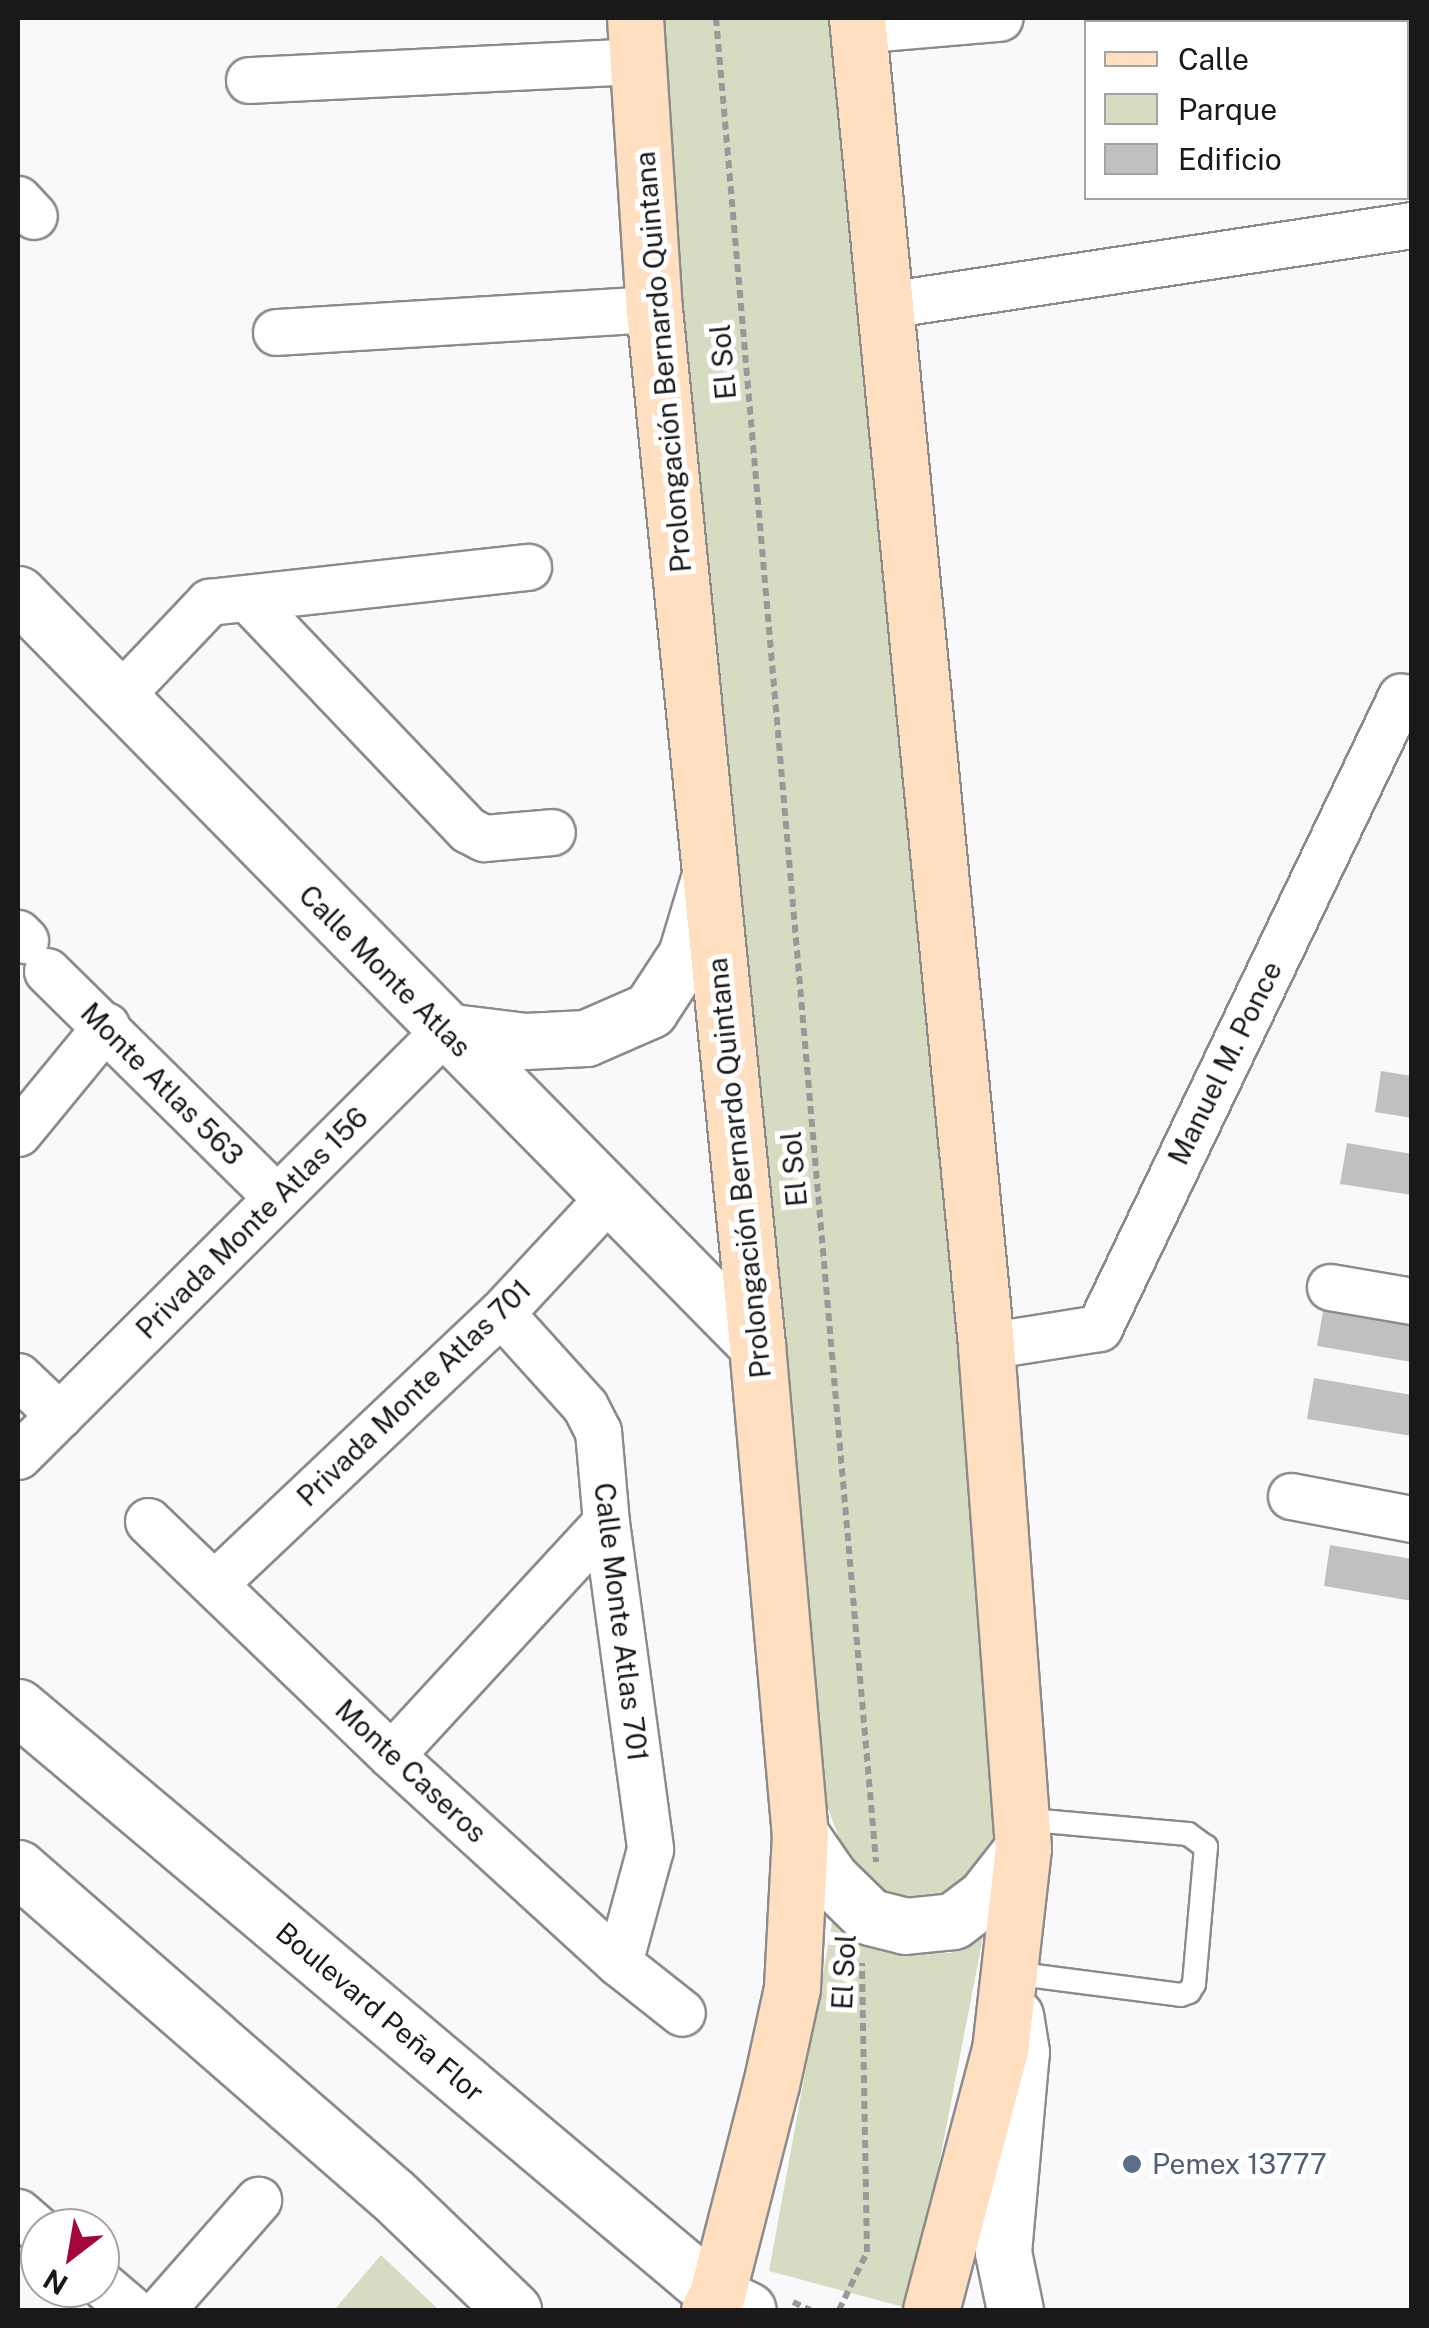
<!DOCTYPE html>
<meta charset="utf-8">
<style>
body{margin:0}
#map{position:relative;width:1429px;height:2328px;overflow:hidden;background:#f9f9fb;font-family:"Public Sans",sans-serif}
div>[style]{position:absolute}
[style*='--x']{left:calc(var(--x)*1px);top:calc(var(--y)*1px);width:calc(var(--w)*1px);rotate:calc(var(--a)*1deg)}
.green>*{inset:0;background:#d5dcc2}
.building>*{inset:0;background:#c1bfc1}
.path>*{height:6px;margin-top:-3px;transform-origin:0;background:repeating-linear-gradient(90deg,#99999b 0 8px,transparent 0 13px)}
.roads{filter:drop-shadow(2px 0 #8b8b8d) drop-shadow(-2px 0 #8b8b8d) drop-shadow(0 2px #8b8b8d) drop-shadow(0 -2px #8b8b8d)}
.service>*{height:22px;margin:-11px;padding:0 11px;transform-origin:11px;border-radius:11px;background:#fff}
.minor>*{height:45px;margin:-22.5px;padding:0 22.5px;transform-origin:22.5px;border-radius:22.5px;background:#fff}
.tertiary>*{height:55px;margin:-27.5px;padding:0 27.5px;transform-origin:27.5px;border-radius:27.5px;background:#fff}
.secondary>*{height:55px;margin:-27.5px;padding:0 27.5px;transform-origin:27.5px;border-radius:27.5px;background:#fff}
.primary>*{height:55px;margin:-27.5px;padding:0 27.5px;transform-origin:27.5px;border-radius:27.5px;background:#ffdfbf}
.dots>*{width:28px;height:28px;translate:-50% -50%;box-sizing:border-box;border:5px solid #fff;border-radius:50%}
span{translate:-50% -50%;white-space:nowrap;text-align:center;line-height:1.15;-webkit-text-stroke:10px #fff;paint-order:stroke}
.street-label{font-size:28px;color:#19191a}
.service-label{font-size:28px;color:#4e5e75}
.left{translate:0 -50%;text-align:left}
.frame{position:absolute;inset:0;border:20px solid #19191a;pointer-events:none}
.legend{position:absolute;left:1084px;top:20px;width:325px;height:180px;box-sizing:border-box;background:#fff;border:2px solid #a3a3a3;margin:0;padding:12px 18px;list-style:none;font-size:30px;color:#19191a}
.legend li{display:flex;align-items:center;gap:20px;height:50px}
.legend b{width:50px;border:2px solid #a3a3a3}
.north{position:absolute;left:20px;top:2208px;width:100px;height:100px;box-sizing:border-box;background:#fff;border:2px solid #a3a3a3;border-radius:50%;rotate:211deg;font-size:28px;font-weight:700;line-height:40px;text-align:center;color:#19191a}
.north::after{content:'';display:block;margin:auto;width:35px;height:45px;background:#a30638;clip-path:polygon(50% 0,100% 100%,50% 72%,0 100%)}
</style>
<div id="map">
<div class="green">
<i style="clip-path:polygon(656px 18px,837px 18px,1006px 1793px,993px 1855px,943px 1903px,918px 1905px,881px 1894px,852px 1872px,824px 1798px)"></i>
<i style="clip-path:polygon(834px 1913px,917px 1951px,950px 1953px,983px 1937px,911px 2309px,769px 2271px)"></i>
<i style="clip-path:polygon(381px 2255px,439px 2310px,334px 2310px)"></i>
</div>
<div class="building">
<i style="clip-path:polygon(1381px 1071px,1412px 1076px,1412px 1118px,1375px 1112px)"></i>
<i style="clip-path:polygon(1347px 1143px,1412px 1154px,1412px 1195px,1340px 1184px)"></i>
<i style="clip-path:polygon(1324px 1306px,1412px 1320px,1412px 1362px,1317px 1346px)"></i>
<i style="clip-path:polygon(1314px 1378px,1412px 1395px,1412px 1436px,1307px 1419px)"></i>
<i style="clip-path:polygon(1330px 1545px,1412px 1559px,1412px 1601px,1324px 1586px)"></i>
</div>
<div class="path">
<i style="--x:716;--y:18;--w:1851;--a:85.04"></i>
<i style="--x:793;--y:2302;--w:19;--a:25"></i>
<i style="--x:839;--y:2310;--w:64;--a:-64.2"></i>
<i style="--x:867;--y:2252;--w:289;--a:-91"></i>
</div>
<div class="roads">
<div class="service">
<i style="--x:1012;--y:1973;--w:170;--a:7.4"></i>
<i style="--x:1181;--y:1995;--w:9;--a:-21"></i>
<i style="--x:1189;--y:1992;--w:9;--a:-58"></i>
<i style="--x:1194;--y:1984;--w:138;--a:-85"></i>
<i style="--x:1206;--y:1847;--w:22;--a:-144"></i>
<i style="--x:1188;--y:1834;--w:168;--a:-174.9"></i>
</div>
<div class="minor">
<i style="--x:858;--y:30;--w:142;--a:-4.9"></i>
<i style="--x:249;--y:80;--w:390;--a:-2.8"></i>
<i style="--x:18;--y:199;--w:23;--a:47"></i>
<i style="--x:886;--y:305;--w:532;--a:-8.65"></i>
<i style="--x:276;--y:332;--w:379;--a:-3.5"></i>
<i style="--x:247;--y:598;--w:320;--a:46.4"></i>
<i style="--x:468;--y:830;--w:18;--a:27"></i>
<i style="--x:484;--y:838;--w:68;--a:-5"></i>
<i style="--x:117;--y:699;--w:134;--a:-46.5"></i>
<i style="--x:209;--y:602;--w:321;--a:-6.3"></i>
<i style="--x:18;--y:933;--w:10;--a:45"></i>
<i style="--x:47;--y:971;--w:323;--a:44.6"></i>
<i style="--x:18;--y:1133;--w:139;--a:-50.6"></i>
<i style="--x:1330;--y:1287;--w:83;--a:9.7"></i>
<i style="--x:501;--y:1313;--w:125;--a:47.9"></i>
<i style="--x:585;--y:1406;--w:28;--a:63"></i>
<i style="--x:598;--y:1431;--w:91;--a:85"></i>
<i style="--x:606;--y:1522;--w:330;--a:82.3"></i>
<i style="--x:650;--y:1849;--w:118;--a:105.2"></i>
<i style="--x:986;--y:1346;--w:114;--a:-9.1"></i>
<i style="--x:1099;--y:1328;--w:700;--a:-64.46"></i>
<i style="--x:18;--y:1376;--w:57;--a:43.6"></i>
<i style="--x:18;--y:1456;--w:602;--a:-44.93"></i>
<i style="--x:1291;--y:1496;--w:123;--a:10.8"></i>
<i style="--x:148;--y:1521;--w:337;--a:43.9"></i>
<i style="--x:391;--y:1755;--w:309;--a:42.4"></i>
<i style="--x:619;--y:1963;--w:80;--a:38.4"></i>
<i style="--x:215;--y:1583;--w:393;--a:-43.4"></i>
<i style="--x:501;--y:1313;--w:157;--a:-47.1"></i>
<i style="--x:391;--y:1755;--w:317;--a:-47.3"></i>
<i style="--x:18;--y:2212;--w:29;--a:41"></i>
<i style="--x:100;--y:2283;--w:42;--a:40.2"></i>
<i style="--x:161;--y:2310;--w:147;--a:-48.6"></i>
</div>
<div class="tertiary">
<i style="--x:18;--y:594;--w:1054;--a:45.46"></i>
</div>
<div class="secondary">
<i style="--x:444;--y:1031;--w:82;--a:7"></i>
<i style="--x:525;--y:1041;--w:61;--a:-2.8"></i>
<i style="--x:586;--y:1038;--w:70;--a:-23.6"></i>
<i style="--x:650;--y:1010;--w:66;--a:-56.8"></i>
<i style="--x:686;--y:955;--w:84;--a:-73.3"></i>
<i style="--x:18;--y:1707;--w:884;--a:40.09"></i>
<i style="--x:694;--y:2276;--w:30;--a:40"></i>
<i style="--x:717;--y:2295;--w:34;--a:26"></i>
<i style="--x:800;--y:1834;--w:55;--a:55.4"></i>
<i style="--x:831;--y:1879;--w:54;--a:44.3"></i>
<i style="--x:870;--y:1917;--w:36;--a:14"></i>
<i style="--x:905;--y:1926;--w:48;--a:-5.9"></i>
<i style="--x:953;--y:1921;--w:39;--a:-37"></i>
<i style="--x:984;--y:1898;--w:63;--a:-52"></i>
<i style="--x:18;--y:1868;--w:496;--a:41.1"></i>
<i style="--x:392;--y:2194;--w:168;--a:43.8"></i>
<i style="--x:1015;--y:2310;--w:59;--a:-101.7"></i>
<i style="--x:1003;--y:2252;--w:201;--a:-84.9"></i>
<i style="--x:1021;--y:2052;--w:36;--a:-99"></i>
</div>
<div class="primary">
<i style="--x:635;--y:18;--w:292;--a:86.3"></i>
<i style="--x:654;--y:309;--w:1041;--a:84.32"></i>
<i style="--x:757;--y:1345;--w:491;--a:85"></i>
<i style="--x:800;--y:1834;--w:154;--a:93"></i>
<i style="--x:792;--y:1988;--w:98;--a:102.3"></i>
<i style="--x:771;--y:2084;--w:218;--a:104.4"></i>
<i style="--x:717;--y:2295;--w:17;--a:118"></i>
<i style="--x:857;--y:18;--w:1334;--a:84.45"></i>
<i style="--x:986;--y:1346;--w:503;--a:85.78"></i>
<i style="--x:1023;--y:1848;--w:202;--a:96.5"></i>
<i style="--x:1000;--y:2049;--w:270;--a:104.8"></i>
</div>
</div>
<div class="dots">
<i style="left:1132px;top:2164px;background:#5c6f8a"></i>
</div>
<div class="street-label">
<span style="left:663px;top:362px;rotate:-95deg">Prolongación Bernardo Quintana</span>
<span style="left:723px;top:362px;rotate:-95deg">El Sol</span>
<span style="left:385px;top:971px;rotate:45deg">Calle Monte Atlas</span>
<span style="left:1225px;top:1063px;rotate:-64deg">Manuel M. Ponce</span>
<span style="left:162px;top:1084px;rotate:45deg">Monte Atlas 563</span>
<span style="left:739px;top:1168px;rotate:-96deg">Prolongación Bernardo Quintana</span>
<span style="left:794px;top:1169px;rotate:-95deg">El Sol</span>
<span style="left:252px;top:1223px;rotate:-45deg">Privada Monte Atlas 156</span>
<span style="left:414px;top:1393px;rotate:-44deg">Privada Monte Atlas 701</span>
<span style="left:621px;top:1622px;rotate:83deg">Calle Monte Atlas 701</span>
<span style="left:411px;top:1771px;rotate:43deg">Monte Caseros</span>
<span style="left:844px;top:1972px;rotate:-87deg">El Sol</span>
<span style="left:380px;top:2012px;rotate:40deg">Boulevard Peña Flor</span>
</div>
<div class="service-label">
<span class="left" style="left:1152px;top:2164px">Pemex 13777</span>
</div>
<div class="frame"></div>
<ul class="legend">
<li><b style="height:12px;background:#ffdfbf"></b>Calle</li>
<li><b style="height:28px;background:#d5dcc2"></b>Parque</li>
<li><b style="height:28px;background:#c1bfc1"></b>Edificio</li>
</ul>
<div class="north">N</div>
</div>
